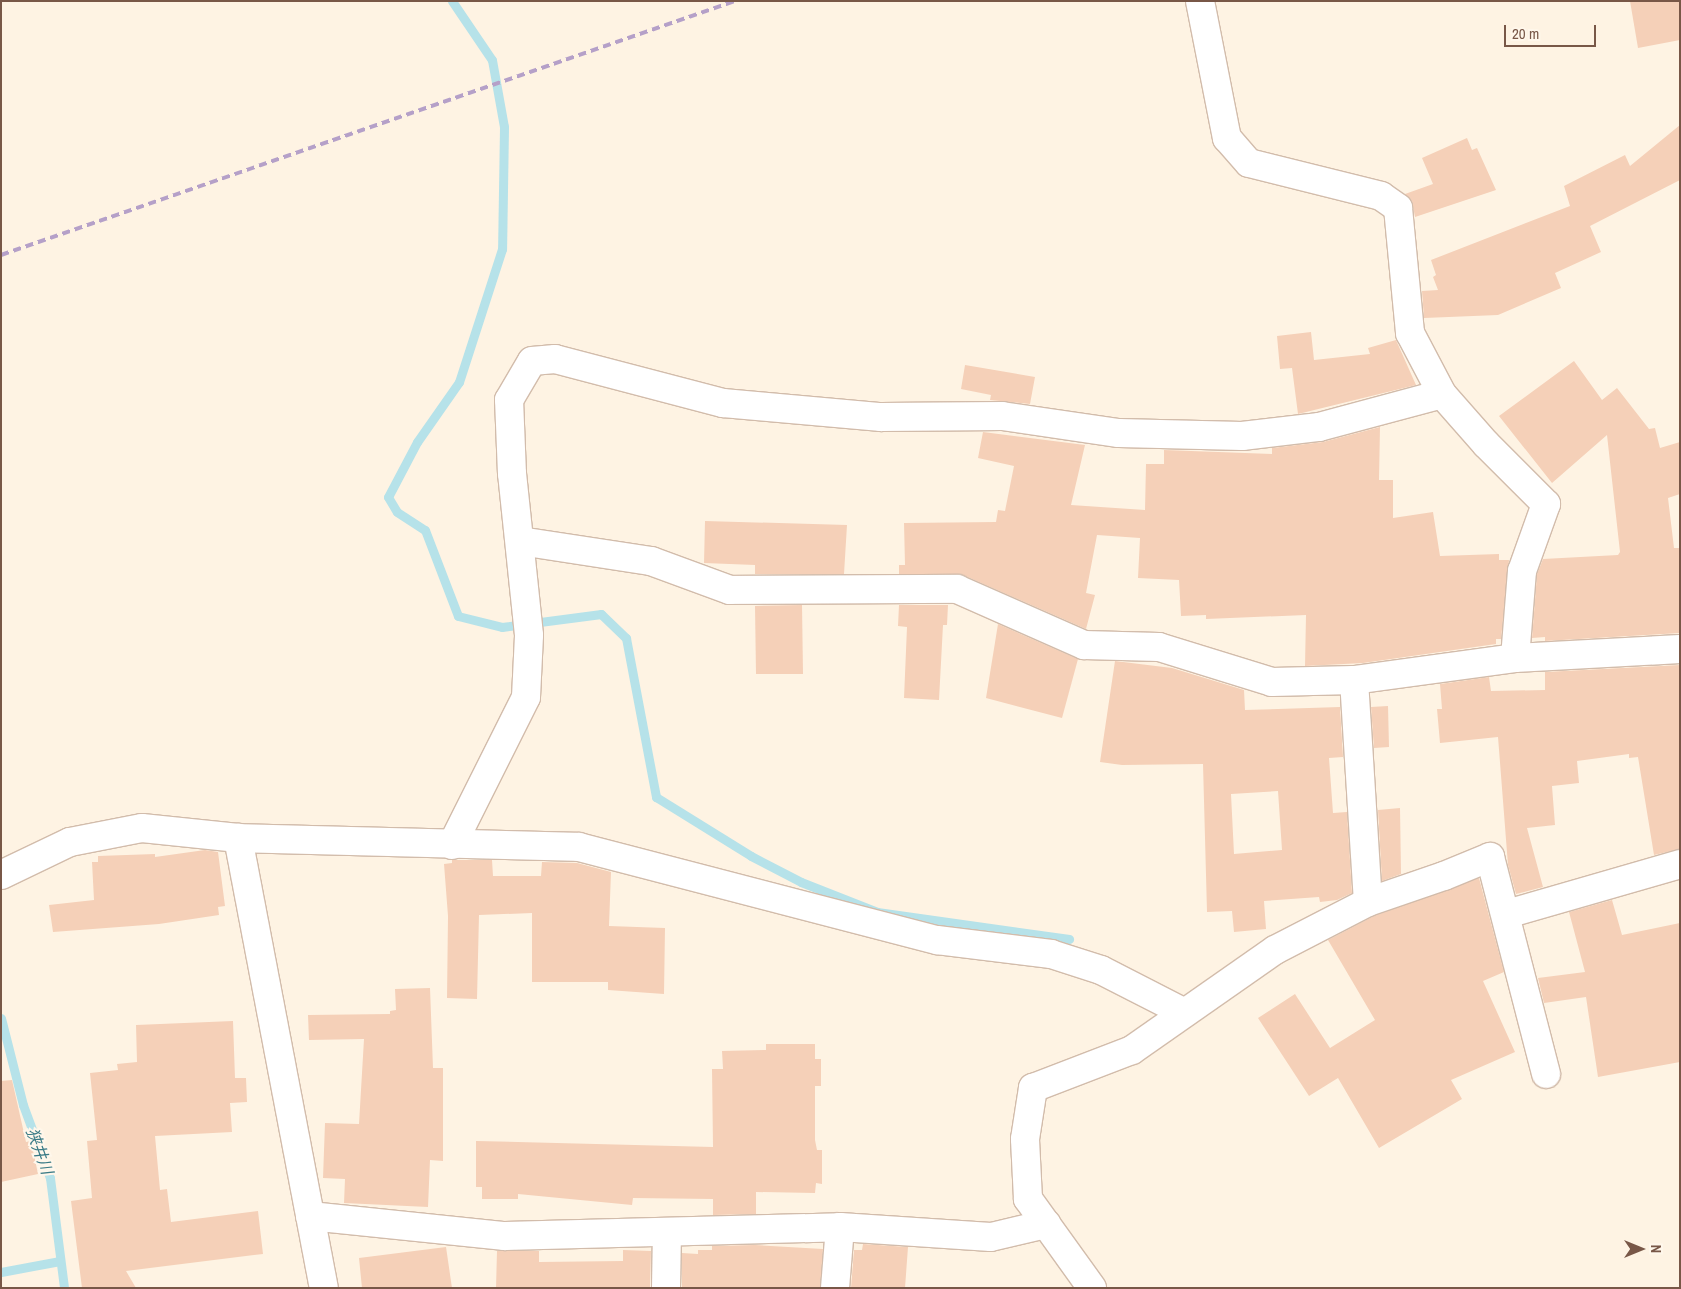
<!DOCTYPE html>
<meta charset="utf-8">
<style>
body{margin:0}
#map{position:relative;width:1681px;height:1289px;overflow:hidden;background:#fef3e3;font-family:"Archivo Narrow","Noto Sans JP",sans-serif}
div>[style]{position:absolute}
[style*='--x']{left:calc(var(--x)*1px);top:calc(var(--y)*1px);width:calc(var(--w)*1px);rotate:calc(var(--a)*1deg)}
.stream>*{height:9px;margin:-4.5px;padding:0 4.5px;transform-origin:4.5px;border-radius:4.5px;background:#b6e2e9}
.building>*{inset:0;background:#f5d0b8}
.roads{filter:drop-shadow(1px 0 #d2bcab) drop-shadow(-1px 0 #d2bcab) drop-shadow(0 1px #d2bcab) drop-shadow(0 -1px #d2bcab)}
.minor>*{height:28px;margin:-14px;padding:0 14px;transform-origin:14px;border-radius:14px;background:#fff}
.rail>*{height:4px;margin-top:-2px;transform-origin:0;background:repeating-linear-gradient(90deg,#b5a0c8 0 8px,transparent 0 13px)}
span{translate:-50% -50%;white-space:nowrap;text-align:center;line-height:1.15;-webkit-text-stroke:4px #fff7eb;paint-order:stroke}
.water-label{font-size:16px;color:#3b7b86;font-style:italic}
.frame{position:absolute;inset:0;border:2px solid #785747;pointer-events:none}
.north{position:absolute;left:1616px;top:1224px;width:50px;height:50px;-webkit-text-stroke:4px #fff7eb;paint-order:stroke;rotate:90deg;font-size:14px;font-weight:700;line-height:20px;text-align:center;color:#785747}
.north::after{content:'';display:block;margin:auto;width:18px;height:22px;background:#785747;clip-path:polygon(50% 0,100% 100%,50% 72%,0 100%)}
.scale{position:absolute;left:1504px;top:25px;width:92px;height:22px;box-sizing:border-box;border:2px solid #785747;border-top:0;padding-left:6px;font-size:15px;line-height:18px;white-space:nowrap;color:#785747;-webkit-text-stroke:4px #fff7eb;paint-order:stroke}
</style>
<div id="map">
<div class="stream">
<i style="--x:452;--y:1;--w:71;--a:55.9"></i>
<i style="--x:492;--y:60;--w:68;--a:79.8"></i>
<i style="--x:504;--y:127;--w:122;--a:90.9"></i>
<i style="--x:502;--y:249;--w:140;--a:107.9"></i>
<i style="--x:459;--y:382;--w:73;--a:125"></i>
<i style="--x:417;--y:442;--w:62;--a:117.8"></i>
<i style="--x:388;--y:497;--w:17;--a:59"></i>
<i style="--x:397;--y:512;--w:33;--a:33"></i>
<i style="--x:425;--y:530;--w:92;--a:69"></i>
<i style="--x:458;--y:616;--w:45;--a:14"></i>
<i style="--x:502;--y:627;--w:100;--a:-7.5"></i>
<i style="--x:601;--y:614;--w:35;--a:44"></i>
<i style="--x:626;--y:638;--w:162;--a:79.3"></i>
<i style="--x:656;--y:797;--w:112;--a:31.8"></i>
<i style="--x:751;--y:856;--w:56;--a:27.5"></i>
<i style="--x:801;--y:882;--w:82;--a:21.5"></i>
<i style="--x:877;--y:912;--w:194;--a:8"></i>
<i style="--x:1;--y:1018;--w:90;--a:75.8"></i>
<i style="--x:23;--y:1105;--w:78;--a:69.7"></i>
<i style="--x:50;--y:1178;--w:111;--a:82.7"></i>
<i style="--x:1;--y:1272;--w:60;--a:-10.6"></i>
</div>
<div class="building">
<i style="clip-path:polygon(1630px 1px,1680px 1px,1680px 40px,1638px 48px)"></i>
<i style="clip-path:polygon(1680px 125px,1680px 180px,1590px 226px,1601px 252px,1555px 273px,1561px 288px,1498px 315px,1424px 318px,1422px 291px,1438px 290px,1433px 277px,1436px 275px,1431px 260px,1570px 206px,1564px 186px,1625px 155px,1630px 166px)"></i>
<i style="clip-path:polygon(1467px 138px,1472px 150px,1477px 148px,1496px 190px,1415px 217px,1412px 201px,1405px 194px,1433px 184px,1422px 158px)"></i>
<i style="clip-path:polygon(1311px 332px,1314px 360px,1370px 354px,1368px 348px,1396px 340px,1416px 385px,1298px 414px,1292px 368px,1280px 369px,1277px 336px)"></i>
<i style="clip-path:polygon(1574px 361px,1602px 400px,1617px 388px,1649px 429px,1655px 428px,1660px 448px,1680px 442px,1680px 494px,1668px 498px,1674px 548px,1680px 548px,1680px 633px,1545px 641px,1545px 637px,1532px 638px,1537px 574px,1543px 559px,1618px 555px,1620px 552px,1607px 435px,1552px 483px,1499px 416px)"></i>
<i style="clip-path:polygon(965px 365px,1035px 377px,1030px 404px,990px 400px,991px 395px,961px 389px)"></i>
<i style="clip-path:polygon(1380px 427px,1379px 480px,1393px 480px,1393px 518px,1433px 512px,1440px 556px,1499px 554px,1499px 560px,1509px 560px,1501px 639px,1496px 639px,1496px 644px,1363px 663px,1305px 666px,1306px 615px,1206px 619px,1206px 615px,1181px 616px,1179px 580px,1138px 578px,1140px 538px,1097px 535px,1086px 593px,1095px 595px,1086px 629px,963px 575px,899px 574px,899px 565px,905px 565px,904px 523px,996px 522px,998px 510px,1005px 511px,1014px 466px,978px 458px,983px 432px,1085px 445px,1071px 505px,1145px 510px,1146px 464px,1164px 464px,1164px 450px,1272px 454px,1272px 448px,1323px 442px)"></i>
<i style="clip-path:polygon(705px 521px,847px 525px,844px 574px,755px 574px,755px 565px,704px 563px)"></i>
<i style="clip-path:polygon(802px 605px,803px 674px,756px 674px,755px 606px)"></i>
<i style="clip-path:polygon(899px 605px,948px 605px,947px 625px,943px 625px,939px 700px,904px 698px,907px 627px,898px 626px)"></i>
<i style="clip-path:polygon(998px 624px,1078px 659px,1062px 718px,986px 698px)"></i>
<i style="clip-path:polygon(evenodd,1115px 661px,1172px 668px,1244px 690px,1245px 710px,1340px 707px,1343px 757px,1329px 758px,1333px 813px,1347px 812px,1352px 893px,1337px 900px,1320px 902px,1319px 897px,1264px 901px,1266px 929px,1234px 932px,1232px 911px,1207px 912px,1203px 764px,1122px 765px,1100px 762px,1115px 661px,1278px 791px,1282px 850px,1234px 854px,1231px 794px,1278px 791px)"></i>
<i style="clip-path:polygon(1680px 665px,1680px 849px,1654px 855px,1638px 757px,1629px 758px,1629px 754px,1577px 761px,1579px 783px,1552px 786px,1555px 825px,1527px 828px,1543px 887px,1516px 894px,1508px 865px,1498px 737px,1440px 743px,1437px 709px,1442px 709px,1440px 684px,1489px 677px,1491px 691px,1545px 690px,1545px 672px)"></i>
<i style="clip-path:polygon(1388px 706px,1389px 747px,1374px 748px,1371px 707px)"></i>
<i style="clip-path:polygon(1400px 808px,1401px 874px,1382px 881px,1378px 810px)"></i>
<i style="clip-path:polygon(205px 850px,218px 852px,225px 906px,218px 907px,219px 915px,159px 924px,53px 932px,49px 905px,94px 900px,92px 862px,98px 862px,98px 856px,155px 854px,155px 857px)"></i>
<i style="clip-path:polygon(452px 860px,492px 860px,493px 876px,541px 876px,542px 862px,577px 863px,611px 872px,609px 926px,665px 928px,664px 994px,608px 990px,608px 982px,532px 982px,532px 913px,479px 915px,477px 999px,447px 998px,448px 916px,444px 864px,452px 863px)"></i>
<i style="clip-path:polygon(1479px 878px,1504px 972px,1483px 981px,1515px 1052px,1451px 1080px,1462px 1099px,1379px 1148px,1338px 1078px,1309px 1096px,1258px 1018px,1295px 994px,1330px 1048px,1375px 1020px,1328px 940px,1374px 916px)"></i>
<i style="clip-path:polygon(1612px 900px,1622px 935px,1680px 923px,1680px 1062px,1598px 1077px,1586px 997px,1544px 1003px,1538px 978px,1585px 972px,1569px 912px)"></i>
<i style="clip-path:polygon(430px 988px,433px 1068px,443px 1068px,443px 1161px,430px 1160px,428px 1207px,344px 1203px,345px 1179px,323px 1178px,325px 1123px,359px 1124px,364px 1039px,309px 1040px,308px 1015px,390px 1014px,390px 1011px,396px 1010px,395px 989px)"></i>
<i style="clip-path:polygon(233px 1021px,235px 1078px,246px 1078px,247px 1102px,230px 1103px,232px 1132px,155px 1136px,160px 1190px,167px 1189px,171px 1222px,258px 1211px,263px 1254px,126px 1271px,136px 1288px,82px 1288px,71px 1201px,92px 1198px,87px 1141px,97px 1140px,90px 1073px,118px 1070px,117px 1064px,137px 1062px,136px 1025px)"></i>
<i style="clip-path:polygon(766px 1044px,815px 1044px,815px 1059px,821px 1059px,821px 1086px,815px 1086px,815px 1140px,817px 1150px,822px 1150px,822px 1184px,816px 1183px,815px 1193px,756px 1192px,756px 1214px,713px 1215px,713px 1199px,633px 1198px,632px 1205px,518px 1194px,518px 1199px,482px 1199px,482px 1187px,476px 1187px,476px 1141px,713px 1147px,712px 1069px,723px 1069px,722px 1051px,766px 1050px)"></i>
<i style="clip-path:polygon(12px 1080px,26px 1142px,31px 1141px,38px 1174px,1px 1182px,1px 1081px)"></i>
<i style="clip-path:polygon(863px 1244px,908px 1247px,905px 1288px,851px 1288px,854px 1250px,862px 1250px)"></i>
<i style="clip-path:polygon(755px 1245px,823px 1249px,820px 1288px,682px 1288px,682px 1253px,698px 1254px,698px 1250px,712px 1250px,712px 1246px)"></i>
<i style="clip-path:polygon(446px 1247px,452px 1288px,362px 1288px,359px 1258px)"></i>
<i style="clip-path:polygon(623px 1250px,651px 1251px,650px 1288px,496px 1288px,497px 1251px,539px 1251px,539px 1262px,623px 1261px)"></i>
</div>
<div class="roads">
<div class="minor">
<i style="--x:1200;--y:1;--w:140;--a:78.9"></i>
<i style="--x:1227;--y:138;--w:33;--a:49"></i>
<i style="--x:1249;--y:163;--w:136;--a:14"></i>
<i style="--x:1381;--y:196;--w:21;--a:35"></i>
<i style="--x:1398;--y:208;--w:126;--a:84.5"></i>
<i style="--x:1410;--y:333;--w:69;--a:62.3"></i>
<i style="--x:1442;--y:394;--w:67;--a:48.7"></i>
<i style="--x:1486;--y:444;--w:85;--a:45"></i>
<i style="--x:1546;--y:504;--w:71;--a:109.7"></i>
<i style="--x:1522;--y:571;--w:87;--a:94.6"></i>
<i style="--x:520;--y:541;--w:133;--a:8.7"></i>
<i style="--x:651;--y:561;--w:84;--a:20.2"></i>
<i style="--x:730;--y:590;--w:227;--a:-0.3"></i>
<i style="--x:957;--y:589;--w:139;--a:23.8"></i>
<i style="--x:1084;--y:645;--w:75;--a:1.5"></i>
<i style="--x:1159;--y:647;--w:118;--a:17.2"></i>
<i style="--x:1272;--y:682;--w:82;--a:-1.4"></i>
<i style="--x:1354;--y:680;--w:162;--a:-7.8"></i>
<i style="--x:1515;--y:658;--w:165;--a:-3.1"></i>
<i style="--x:1354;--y:680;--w:222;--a:86.4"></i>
<i style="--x:238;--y:838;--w:458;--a:79.2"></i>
<i style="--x:452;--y:845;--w:165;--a:-63.4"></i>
<i style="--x:526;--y:697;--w:62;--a:-87.2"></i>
<i style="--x:529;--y:635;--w:162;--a:-96"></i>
<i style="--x:512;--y:474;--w:74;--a:-92.3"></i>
<i style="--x:509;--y:400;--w:45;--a:-59.5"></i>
<i style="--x:532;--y:361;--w:23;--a:-5"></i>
<i style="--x:555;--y:359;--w:174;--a:14.7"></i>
<i style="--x:723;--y:403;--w:159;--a:5.1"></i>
<i style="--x:881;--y:417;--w:121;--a:-0.5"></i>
<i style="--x:1002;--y:416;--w:118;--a:8.3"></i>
<i style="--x:1119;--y:433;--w:123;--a:1.4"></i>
<i style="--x:1242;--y:436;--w:78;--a:-6.7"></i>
<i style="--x:1319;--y:427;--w:127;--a:-15"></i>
<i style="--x:1;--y:875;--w:76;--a:-25.6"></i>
<i style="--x:70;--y:842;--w:73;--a:-11"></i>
<i style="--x:142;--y:828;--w:97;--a:5.9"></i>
<i style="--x:238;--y:838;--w:341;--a:1.5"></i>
<i style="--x:579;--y:847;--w:370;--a:14.6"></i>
<i style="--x:937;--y:940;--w:115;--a:7"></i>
<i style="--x:1051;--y:954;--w:52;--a:17.7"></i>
<i style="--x:1101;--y:970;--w:92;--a:27.1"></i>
<i style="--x:1507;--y:914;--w:180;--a:-16.1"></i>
<i style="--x:310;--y:1216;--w:196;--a:5.9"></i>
<i style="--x:505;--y:1236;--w:335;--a:-1.5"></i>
<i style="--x:840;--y:1227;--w:151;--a:3.8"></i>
<i style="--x:991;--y:1237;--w:57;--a:-13.3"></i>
<i style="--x:666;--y:1288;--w:55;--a:-89"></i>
<i style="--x:835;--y:1288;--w:61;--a:-85.3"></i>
<i style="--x:1092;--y:1288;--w:110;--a:-125.7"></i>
<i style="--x:1028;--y:1199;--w:60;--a:-92.9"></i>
<i style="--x:1025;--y:1139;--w:52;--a:-81.1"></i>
<i style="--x:1033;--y:1088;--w:106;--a:-21"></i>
<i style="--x:1132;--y:1050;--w:174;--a:-35"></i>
<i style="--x:1275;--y:950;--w:105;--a:-27.3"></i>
<i style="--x:1368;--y:902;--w:80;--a:-18.9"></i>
<i style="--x:1444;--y:876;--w:50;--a:-22.4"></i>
<i style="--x:1490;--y:857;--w:224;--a:75.5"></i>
</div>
</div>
<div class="rail">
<i style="--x:1;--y:255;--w:777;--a:-19.09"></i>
</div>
<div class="water-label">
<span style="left:40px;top:1151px;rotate:70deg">狭井川</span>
</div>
<div class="frame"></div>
<div class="north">N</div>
<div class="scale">20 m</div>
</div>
